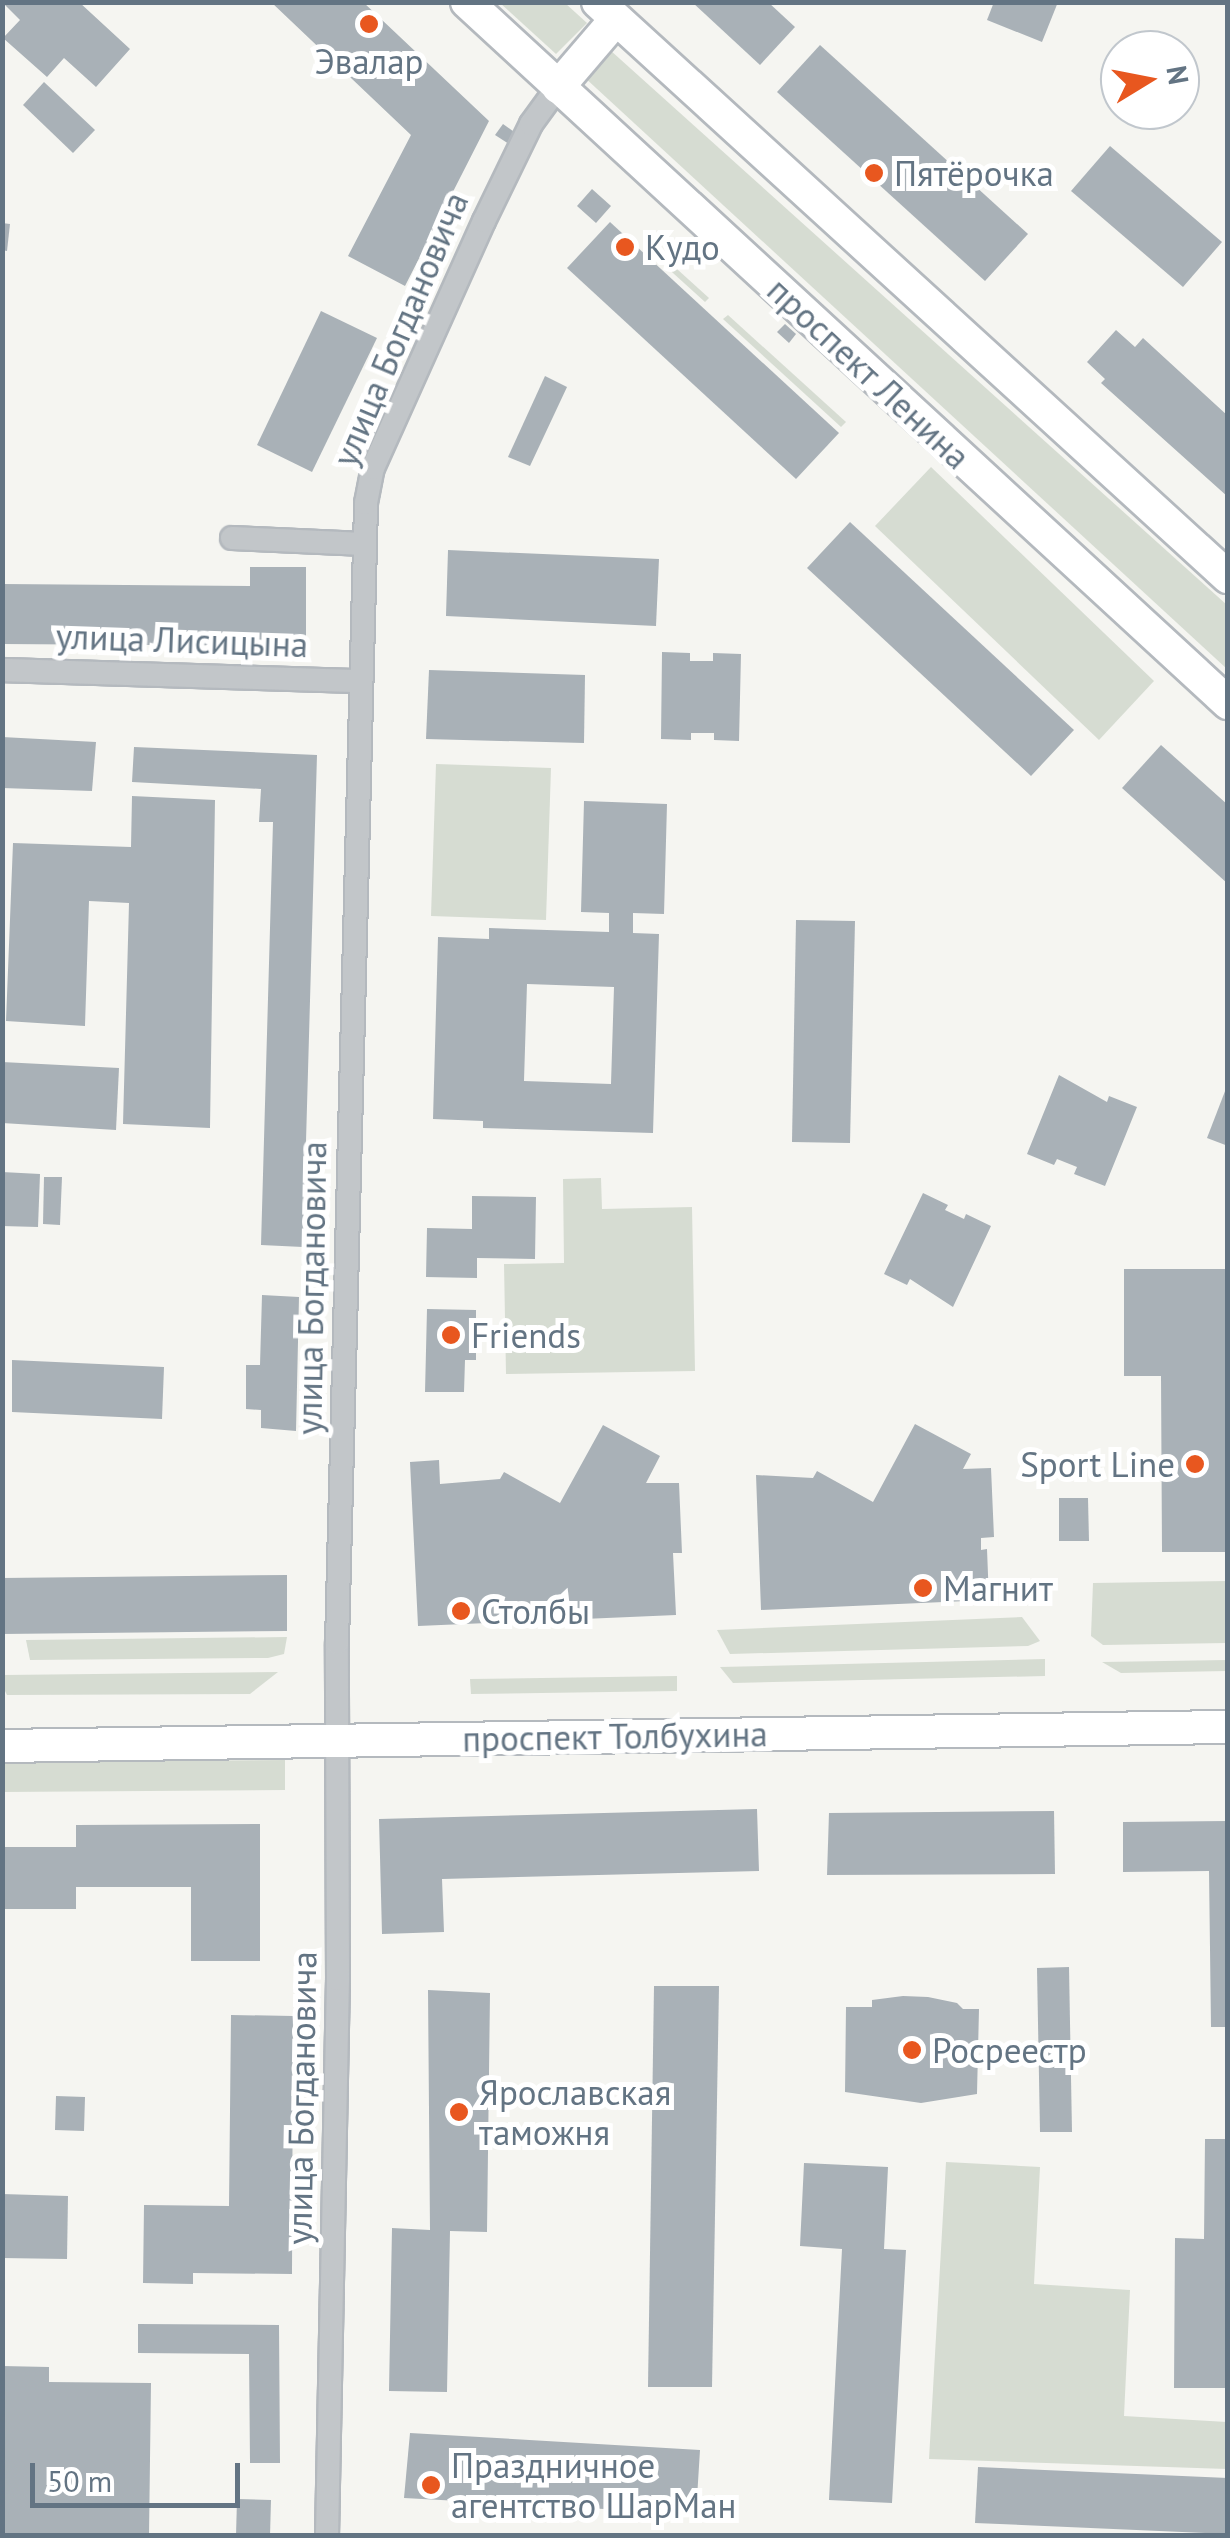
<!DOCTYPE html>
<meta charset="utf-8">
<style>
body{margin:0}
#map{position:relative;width:1230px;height:2538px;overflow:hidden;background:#f5f5f1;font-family:"PT Sans",sans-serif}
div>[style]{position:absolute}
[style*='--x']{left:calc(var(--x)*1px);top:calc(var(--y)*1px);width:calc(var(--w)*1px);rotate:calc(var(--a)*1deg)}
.green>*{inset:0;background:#d6dcd2}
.building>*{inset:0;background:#a9b1b7}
.roads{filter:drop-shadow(2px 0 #b4b9be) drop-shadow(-2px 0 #b4b9be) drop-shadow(0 2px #b4b9be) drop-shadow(0 -2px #b4b9be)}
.street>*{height:22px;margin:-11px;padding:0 11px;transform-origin:11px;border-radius:11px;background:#c2c6c9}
.secondary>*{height:32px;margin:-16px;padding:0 16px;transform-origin:16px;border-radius:16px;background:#fff}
.dots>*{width:28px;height:28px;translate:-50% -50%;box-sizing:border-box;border:5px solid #fff;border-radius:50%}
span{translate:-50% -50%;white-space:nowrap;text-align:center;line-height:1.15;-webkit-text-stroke:10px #fff;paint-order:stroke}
.poi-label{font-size:35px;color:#637483}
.left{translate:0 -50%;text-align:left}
.right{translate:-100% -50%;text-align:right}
.street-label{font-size:35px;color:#637483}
.frame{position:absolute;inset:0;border:5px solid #637483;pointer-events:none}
.north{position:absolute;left:1100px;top:30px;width:100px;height:100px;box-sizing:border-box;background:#fff;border:2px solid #c1c7cd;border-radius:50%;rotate:80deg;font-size:28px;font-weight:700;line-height:40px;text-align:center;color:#637483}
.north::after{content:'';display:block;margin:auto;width:35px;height:45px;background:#e8571f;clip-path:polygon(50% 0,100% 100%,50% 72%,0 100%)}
.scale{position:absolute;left:30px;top:2463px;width:210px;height:45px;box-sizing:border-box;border:5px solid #637483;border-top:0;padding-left:12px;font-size:30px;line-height:35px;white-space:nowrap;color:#637483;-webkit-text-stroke:8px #fff;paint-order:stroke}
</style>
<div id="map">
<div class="green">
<i style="clip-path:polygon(500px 3px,565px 3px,587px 23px,556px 54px)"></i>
<i style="clip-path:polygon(610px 50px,1227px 605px,1227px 669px,583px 76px)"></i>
<i style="clip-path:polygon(656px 250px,709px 298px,705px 302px,652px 254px)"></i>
<i style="clip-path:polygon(728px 315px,846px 422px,841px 427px,723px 319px)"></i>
<i style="clip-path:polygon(931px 467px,1154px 681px,1099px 740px,875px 526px)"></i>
<i style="clip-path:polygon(436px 764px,551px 768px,546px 920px,431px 916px)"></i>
<i style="clip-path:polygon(601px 1178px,602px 1209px,692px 1207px,695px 1371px,506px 1374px,504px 1264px,564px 1263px,563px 1179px)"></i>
<i style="clip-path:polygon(1227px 1581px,1227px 1643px,1103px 1645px,1091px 1636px,1093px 1583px)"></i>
<i style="clip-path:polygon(1022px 1617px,1040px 1641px,1028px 1646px,730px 1654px,717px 1630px)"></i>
<i style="clip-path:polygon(287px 1637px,284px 1654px,268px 1658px,30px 1660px,26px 1640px)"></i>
<i style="clip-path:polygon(1045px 1659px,1045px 1676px,733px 1683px,720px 1667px)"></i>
<i style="clip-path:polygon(1227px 1660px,1227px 1671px,1121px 1673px,1102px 1662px)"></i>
<i style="clip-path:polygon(278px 1672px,250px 1694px,7px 1695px,2px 1685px,3px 1675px)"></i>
<i style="clip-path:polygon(677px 1676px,677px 1691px,471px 1694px,470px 1679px)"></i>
<i style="clip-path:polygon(285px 1760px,285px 1790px,3px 1792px,2px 1762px)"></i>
<i style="clip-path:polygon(946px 2162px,1040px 2167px,1034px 2284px,1130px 2290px,1124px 2416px,1227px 2422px,1227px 2469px,929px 2459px)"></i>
</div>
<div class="building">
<i style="clip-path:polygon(2px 2px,79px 2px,130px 49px,96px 87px,64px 58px,47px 77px,3px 38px,20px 20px)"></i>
<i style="clip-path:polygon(271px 2px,363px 2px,489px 121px,405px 286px,348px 256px,411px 135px)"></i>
<i style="clip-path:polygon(692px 2px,768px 2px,795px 27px,760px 65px)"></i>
<i style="clip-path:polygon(994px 2px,1058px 2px,1042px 42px,987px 20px)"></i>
<i style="clip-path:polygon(820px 45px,1028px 234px,985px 281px,777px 92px)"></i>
<i style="clip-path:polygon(44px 82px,95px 130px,73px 153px,23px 105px)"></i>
<i style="clip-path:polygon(503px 124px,517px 134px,509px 144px,495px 135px)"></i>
<i style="clip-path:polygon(1110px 146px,1222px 242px,1183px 287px,1071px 191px)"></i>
<i style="clip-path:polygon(592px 189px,611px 206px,596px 223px,577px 206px)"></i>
<i style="clip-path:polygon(610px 222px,839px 433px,796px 479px,567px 268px)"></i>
<i style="clip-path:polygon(2px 223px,10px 224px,7px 251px,2px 250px)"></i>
<i style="clip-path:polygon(321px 311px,377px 338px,312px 472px,257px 445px)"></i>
<i style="clip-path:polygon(785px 324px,796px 334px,789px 343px,777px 332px)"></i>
<i style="clip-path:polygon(1116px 330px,1135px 347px,1143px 338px,1228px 416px,1228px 497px,1101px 383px,1105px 379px,1087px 362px)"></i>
<i style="clip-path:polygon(545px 376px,567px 387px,530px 466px,508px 457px)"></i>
<i style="clip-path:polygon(850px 522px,1074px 730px,1031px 776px,807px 568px)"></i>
<i style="clip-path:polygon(448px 550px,659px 559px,656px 626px,446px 616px)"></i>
<i style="clip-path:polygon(250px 567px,306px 567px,306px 646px,2px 644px,2px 584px,250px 586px)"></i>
<i style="clip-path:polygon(662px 652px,690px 653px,690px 661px,713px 661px,713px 653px,741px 654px,739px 741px,714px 740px,714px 733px,691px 733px,691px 740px,661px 739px)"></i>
<i style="clip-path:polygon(429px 670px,585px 675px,584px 743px,426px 739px)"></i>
<i style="clip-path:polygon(2px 737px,96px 742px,92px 791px,2px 788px)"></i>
<i style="clip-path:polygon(1161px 745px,1228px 805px,1228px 884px,1122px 788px)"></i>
<i style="clip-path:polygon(134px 747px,317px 755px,303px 1247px,261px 1245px,273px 822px,259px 822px,261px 789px,132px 782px)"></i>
<i style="clip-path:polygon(132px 796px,215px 800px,210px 1128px,123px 1124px,129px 903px,89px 901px,85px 1026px,6px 1021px,13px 843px,131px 847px)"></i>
<i style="clip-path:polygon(evenodd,584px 801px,667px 804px,664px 914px,633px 913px,633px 933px,659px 934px,653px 1133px,483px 1128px,483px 1121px,433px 1119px,438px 937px,489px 939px,489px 928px,609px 932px,609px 913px,581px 912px,584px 801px,527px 984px,614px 987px,611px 1084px,524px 1081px,527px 984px)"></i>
<i style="clip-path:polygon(796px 920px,855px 921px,850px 1143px,792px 1142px)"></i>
<i style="clip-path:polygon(2px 1062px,119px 1068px,116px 1130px,2px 1123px)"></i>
<i style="clip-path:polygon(1059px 1075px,1107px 1102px,1109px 1096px,1137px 1107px,1105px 1186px,1074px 1174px,1077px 1167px,1057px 1159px,1054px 1165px,1027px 1154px)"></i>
<i style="clip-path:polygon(1227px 1086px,1228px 1087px,1228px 1146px,1207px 1138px)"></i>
<i style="clip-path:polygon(2px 1172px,40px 1174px,38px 1227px,2px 1226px)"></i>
<i style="clip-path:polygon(44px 1177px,62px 1177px,60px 1225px,43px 1224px)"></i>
<i style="clip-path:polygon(923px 1193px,948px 1205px,945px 1210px,964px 1219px,966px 1214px,991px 1226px,953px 1307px,910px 1279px,907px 1285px,884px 1274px)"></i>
<i style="clip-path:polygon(472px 1196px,536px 1197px,535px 1259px,477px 1258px,477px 1278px,426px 1277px,427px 1228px,472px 1229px)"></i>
<i style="clip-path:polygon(1124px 1269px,1228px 1269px,1228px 1552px,1162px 1552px,1161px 1376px,1124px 1376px)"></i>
<i style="clip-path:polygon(262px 1295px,299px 1297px,296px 1431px,261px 1428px,261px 1410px,246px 1409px,246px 1365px,260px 1365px)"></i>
<i style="clip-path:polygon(427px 1309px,476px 1310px,476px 1360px,465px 1360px,464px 1392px,425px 1392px)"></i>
<i style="clip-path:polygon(12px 1360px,164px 1367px,162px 1419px,12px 1412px)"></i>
<i style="clip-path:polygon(915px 1424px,971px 1454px,963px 1469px,991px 1468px,994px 1537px,981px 1538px,981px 1550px,987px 1549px,989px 1600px,761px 1610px,756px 1475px,813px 1478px,817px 1471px,873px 1502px)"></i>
<i style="clip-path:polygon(603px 1425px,660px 1456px,646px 1483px,679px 1483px,682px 1553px,673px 1553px,676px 1615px,418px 1626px,410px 1462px,439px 1460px,440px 1484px,500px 1479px,504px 1472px,560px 1503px)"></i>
<i style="clip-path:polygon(1059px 1498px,1088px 1498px,1089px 1541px,1059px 1541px)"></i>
<i style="clip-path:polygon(287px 1575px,287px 1631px,2px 1634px,2px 1578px)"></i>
<i style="clip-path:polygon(757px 1809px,759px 1871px,442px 1879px,444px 1932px,382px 1934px,379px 1819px)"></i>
<i style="clip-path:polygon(1054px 1811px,1055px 1874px,827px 1875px,829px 1813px)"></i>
<i style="clip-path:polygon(1228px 1821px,1228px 2027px,1211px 2027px,1209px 1871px,1123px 1872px,1123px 1822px)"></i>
<i style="clip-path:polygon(260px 1824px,260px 1961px,191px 1961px,191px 1887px,76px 1887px,76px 1909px,2px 1909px,2px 1847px,76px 1847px,76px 1825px)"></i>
<i style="clip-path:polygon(1069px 1967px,1072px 2132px,1040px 2132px,1037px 1968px)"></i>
<i style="clip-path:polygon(654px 1986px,719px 1986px,712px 2387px,648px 2387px)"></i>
<i style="clip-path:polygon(428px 1990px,490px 1993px,487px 2232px,450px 2231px,447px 2392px,389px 2391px,392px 2228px,430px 2230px)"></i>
<i style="clip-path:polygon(903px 1996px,928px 1997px,957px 2003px,963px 2009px,979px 2009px,977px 2094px,921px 2103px,845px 2092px,846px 2007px,872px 2007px,872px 2000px)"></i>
<i style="clip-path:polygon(231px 2015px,293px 2016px,292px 2274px,193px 2273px,193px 2284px,143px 2283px,144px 2205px,229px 2206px)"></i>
<i style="clip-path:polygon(56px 2096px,85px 2097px,84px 2131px,55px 2130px)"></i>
<i style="clip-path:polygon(1205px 2139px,1228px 2139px,1227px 2388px,1174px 2388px,1175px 2238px,1204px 2239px)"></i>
<i style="clip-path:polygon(804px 2163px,888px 2167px,884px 2249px,906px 2250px,892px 2503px,829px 2500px,842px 2249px,800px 2246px)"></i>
<i style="clip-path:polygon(2px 2194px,68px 2196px,67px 2259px,2px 2258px)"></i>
<i style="clip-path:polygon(138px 2324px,279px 2325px,280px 2463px,250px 2463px,249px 2354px,138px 2353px)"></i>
<i style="clip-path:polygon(2px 2366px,49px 2367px,49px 2382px,151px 2383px,149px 2536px,2px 2536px)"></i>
<i style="clip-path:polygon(410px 2433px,700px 2450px,696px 2514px,404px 2498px)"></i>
<i style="clip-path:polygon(978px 2467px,1228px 2478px,1228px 2534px,975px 2523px)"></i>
<i style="clip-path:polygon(237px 2499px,271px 2500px,270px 2536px,236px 2536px)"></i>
</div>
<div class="roads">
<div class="street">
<i style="--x:232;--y:538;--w:132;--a:2.6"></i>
<i style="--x:2;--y:670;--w:358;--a:1.8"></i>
<i style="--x:327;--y:2536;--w:557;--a:-88.87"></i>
<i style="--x:338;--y:1979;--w:336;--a:-90.2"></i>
<i style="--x:337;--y:1643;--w:1140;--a:-88.54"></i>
<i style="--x:366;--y:503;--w:36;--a:-79"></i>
<i style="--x:373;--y:468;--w:271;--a:-65.8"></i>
<i style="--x:484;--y:221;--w:108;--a:-64.1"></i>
<i style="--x:531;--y:124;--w:46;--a:-53.9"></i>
</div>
<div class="secondary">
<i style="--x:467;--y:2;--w:1035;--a:42.65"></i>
<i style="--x:598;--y:2;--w:853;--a:42.39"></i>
<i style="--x:558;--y:87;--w:89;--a:-49.5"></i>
<i style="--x:2;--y:1746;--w:1226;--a:-0.89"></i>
</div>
</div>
<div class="dots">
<i style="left:369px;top:24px;background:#e8571f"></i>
<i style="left:874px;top:173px;background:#e8571f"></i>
<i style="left:625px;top:247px;background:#e8571f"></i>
<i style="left:451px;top:1335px;background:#e8571f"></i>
<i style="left:1195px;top:1464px;background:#e8571f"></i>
<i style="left:923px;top:1588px;background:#e8571f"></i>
<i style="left:461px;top:1611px;background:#e8571f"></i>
<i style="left:912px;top:2050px;background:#e8571f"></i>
<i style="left:459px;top:2112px;background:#e8571f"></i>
<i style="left:431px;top:2485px;background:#e8571f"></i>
</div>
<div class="poi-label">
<span style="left:369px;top:61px">Эвалар</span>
<span class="left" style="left:894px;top:173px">Пятёрочка</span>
<span class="left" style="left:645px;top:247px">Кудо</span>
<span class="left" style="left:471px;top:1335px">Friends</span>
<span class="right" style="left:1175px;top:1464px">Sport Line</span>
<span class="left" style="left:943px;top:1588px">Магнит</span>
<span class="left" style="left:481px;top:1611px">Столбы</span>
<span class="left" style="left:932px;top:2050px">Росреестр</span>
<span class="left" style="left:479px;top:2112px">Ярославская<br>таможня</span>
<span class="left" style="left:451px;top:2485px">Праздничное<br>агентство ШарМан</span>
</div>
<div class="street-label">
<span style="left:400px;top:329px;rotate:-67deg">улица Богдановича</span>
<span style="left:869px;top:373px;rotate:43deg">проспект Ленина</span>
<span style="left:182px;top:640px;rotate:2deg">улица Лисицына</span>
<span style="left:311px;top:1288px;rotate:-89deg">улица Богдановича</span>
<span style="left:615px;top:1736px;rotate:-1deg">проспект Толбухина</span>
<span style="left:301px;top:2098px;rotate:-89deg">улица Богдановича</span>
</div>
<div class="frame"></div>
<div class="north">N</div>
<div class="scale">50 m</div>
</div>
